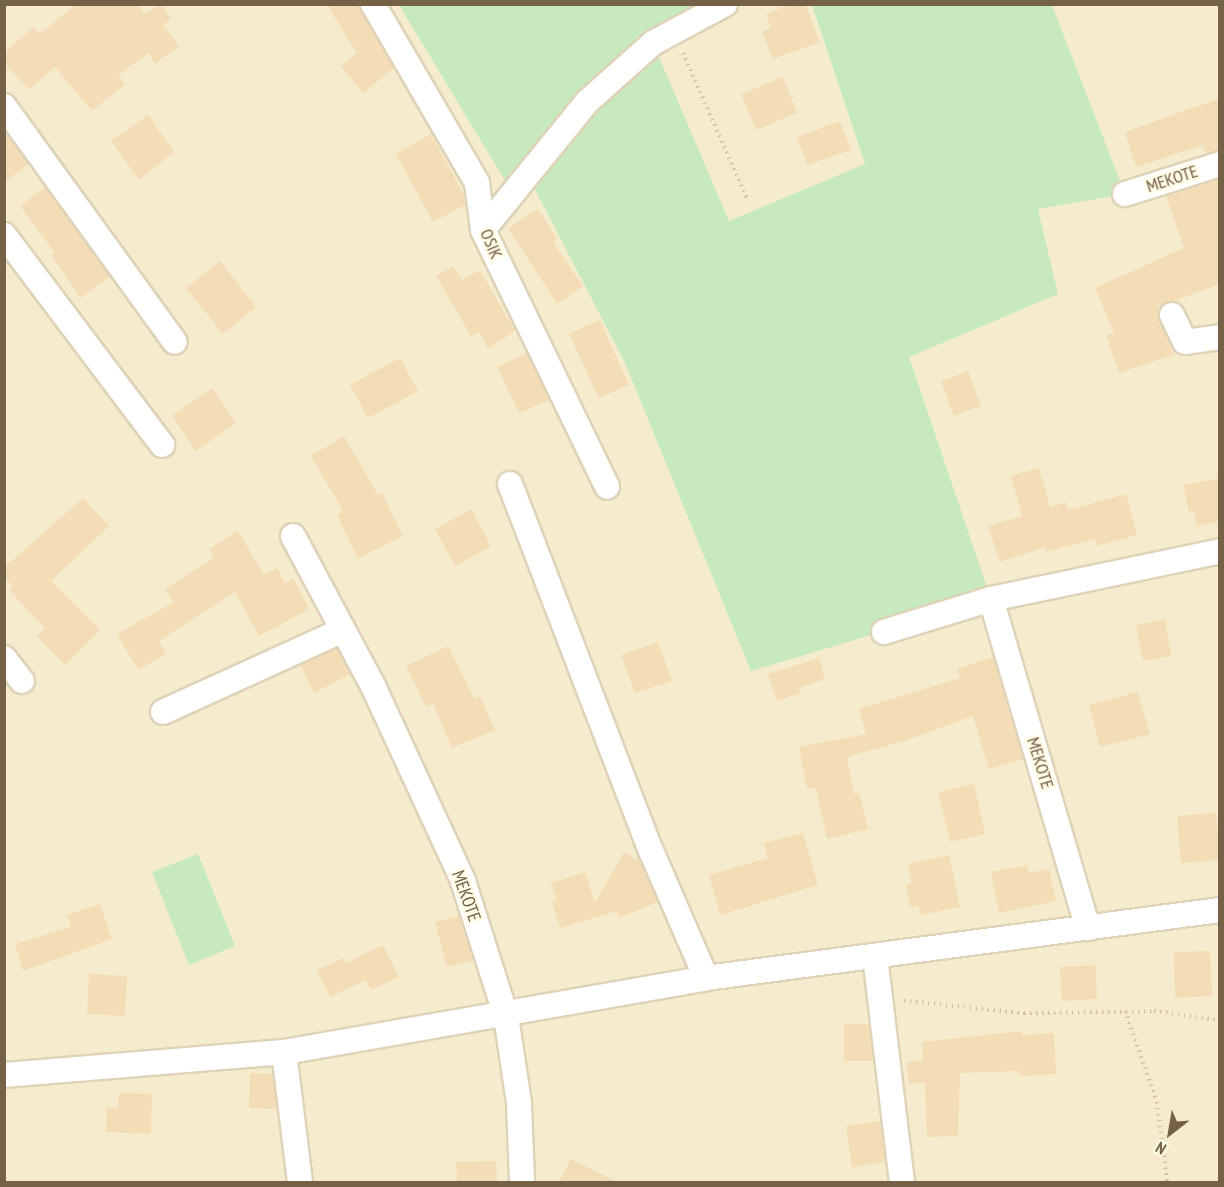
<!DOCTYPE html>
<style>
body{margin:0}
#map{position:relative;width:1224px;height:1187px;overflow:hidden;background:#fdf8df;font-family:"PT Sans Narrow",sans-serif}
div>[style]{position:absolute}
[style*='--x']{left:calc(var(--x)*1px);top:calc(var(--y)*1px);width:calc(var(--w)*1px);rotate:calc(var(--a)*1deg)}
.residential>*{inset:0;background:#f5ecce}
.green>*{inset:0;background:#c6eabe}
.building>*{inset:0;background:#f3dcb6}
.path>*{height:4px;margin-top:-2px;transform-origin:0;background:repeating-linear-gradient(90deg,#d8c09a 0 1.5px,transparent 0 6px)}
.roads{filter:drop-shadow(2px 0 #ded3b8) drop-shadow(-2px 0 #ded3b8) drop-shadow(0 2px #ded3b8) drop-shadow(0 -2px #ded3b8)}
.street>*{height:24px;margin:-12px;padding:0 12px;transform-origin:12px;border-radius:12px;background:#fff}
span{translate:-50% -50%;white-space:nowrap;text-align:center;line-height:1.15;-webkit-text-stroke:5px #fffbe6;paint-order:stroke}
.street-label{font-size:18px;color:#746146}
.frame{position:absolute;inset:0;border:6px solid #746146;pointer-events:none}
.north{position:absolute;left:1140px;top:1103px;width:60px;height:60px;-webkit-text-stroke:4px #fffbe6;paint-order:stroke;rotate:211deg;font-size:16px;font-weight:700;line-height:24px;text-align:center;color:#746146}
.north::after{content:'';display:block;margin:auto;width:21px;height:27px;background:#746146;clip-path:polygon(50% 0,100% 100%,50% 72%,0 100%)}
</style>
<div id="map">
<div class="residential">
<i style="clip-path:polygon(5px 5px,1219px 5px,1219px 1182px,5px 1182px)"></i>
</div>
<div class="green">
<i style="clip-path:polygon(399px 5px,725px 5px,653px 43px,729px 221px,865px 164px,812px 5px,1052px 5px,1125px 194px,1038px 209px,1058px 294px,909px 357px,991px 599px,751px 671px,625px 363px,527px 174px,512px 192px)"></i>
<i style="clip-path:polygon(198px 854px,235px 946px,189px 965px,152px 872px)"></i>
</div>
<div class="building">
<i style="clip-path:polygon(77px 4px,137px 4px,144px 14px,160px 4px,171px 19px,163px 25px,179px 46px,155px 64px,148px 53px,118px 76px,125px 84px,92px 111px,55px 67px,29px 90px,4px 62px,4px 53px,33px 27px,39px 34px)"></i>
<i style="clip-path:polygon(326px 4px,359px 4px,394px 68px,363px 93px,341px 66px,357px 53px)"></i>
<i style="clip-path:polygon(791px 4px,805px 4px,820px 42px,773px 59px,762px 32px,771px 28px,766px 14px)"></i>
<i style="clip-path:polygon(783px 77px,797px 113px,756px 130px,741px 94px)"></i>
<i style="clip-path:polygon(1220px 98px,1220px 150px,1206px 153px,1203px 145px,1136px 167px,1125px 132px)"></i>
<i style="clip-path:polygon(148px 115px,174px 152px,139px 180px,111px 141px)"></i>
<i style="clip-path:polygon(840px 121px,851px 150px,807px 165px,797px 137px)"></i>
<i style="clip-path:polygon(4px 131px,28px 164px,4px 183px)"></i>
<i style="clip-path:polygon(431px 134px,464px 195px,465px 205px,433px 222px,396px 154px)"></i>
<i style="clip-path:polygon(1220px 179px,1220px 284px,1157px 307px,1173px 355px,1119px 373px,1106px 335px,1114px 333px,1095px 288px,1184px 248px,1166px 196px)"></i>
<i style="clip-path:polygon(45px 187px,110px 277px,81px 298px,51px 255px,55px 253px,20px 206px)"></i>
<i style="clip-path:polygon(538px 209px,557px 239px,553px 242px,583px 286px,557px 304px,508px 228px)"></i>
<i style="clip-path:polygon(220px 261px,256px 307px,223px 334px,186px 288px)"></i>
<i style="clip-path:polygon(453px 266px,462px 280px,480px 270px,515px 331px,488px 349px,479px 332px,471px 336px,436px 276px)"></i>
<i style="clip-path:polygon(600px 320px,629px 385px,599px 398px,569px 334px)"></i>
<i style="clip-path:polygon(527px 353px,549px 400px,519px 413px,497px 367px)"></i>
<i style="clip-path:polygon(400px 358px,418px 391px,368px 418px,350px 385px)"></i>
<i style="clip-path:polygon(968px 371px,981px 406px,954px 416px,941px 381px)"></i>
<i style="clip-path:polygon(212px 388px,236px 423px,196px 451px,172px 416px)"></i>
<i style="clip-path:polygon(344px 436px,378px 495px,382px 493px,403px 536px,358px 558px,337px 515px,343px 511px,311px 456px)"></i>
<i style="clip-path:polygon(1039px 468px,1050px 507px,1066px 502px,1068px 510px,1126px 494px,1137px 535px,1096px 546px,1095px 539px,1046px 552px,1045px 547px,1000px 562px,988px 526px,1022px 516px,1011px 476px)"></i>
<i style="clip-path:polygon(1220px 478px,1220px 521px,1197px 526px,1194px 510px,1189px 512px,1183px 485px)"></i>
<i style="clip-path:polygon(83px 498px,109px 526px,51px 581px,100px 630px,65px 665px,37px 636px,45px 628px,9px 590px,13px 586px,4px 577px,4px 568px)"></i>
<i style="clip-path:polygon(471px 509px,491px 546px,455px 566px,435px 529px)"></i>
<i style="clip-path:polygon(238px 531px,264px 575px,277px 568px,285px 583px,293px 578px,309px 609px,259px 636px,235px 592px,159px 641px,166px 654px,138px 670px,117px 634px,174px 602px,165px 589px,214px 558px,209px 549px)"></i>
<i style="clip-path:polygon(1165px 620px,1171px 656px,1143px 661px,1136px 625px)"></i>
<i style="clip-path:polygon(658px 642px,672px 681px,635px 693px,621px 655px)"></i>
<i style="clip-path:polygon(448px 646px,474px 699px,480px 696px,495px 730px,452px 748px,433px 703px,426px 707px,406px 666px)"></i>
<i style="clip-path:polygon(337px 649px,350px 674px,314px 693px,300px 665px)"></i>
<i style="clip-path:polygon(993px 657px,1023px 759px,989px 769px,973px 716px,907px 740px,847px 757px,854px 794px,859px 793px,868px 829px,827px 839px,816px 788px,807px 789px,799px 747px,866px 734px,859px 709px,960px 678px,957px 669px)"></i>
<i style="clip-path:polygon(819px 658px,825px 679px,799px 688px,801px 693px,777px 701px,768px 674px)"></i>
<i style="clip-path:polygon(1138px 692px,1150px 734px,1100px 747px,1089px 705px)"></i>
<i style="clip-path:polygon(974px 784px,985px 834px,950px 842px,938px 792px)"></i>
<i style="clip-path:polygon(1216px 813px,1220px 860px,1181px 863px,1177px 816px)"></i>
<i style="clip-path:polygon(803px 833px,818px 885px,720px 915px,709px 875px,768px 858px,764px 843px)"></i>
<i style="clip-path:polygon(624px 852px,640px 862px,658px 902px,619px 918px,617px 911px,560px 928px,552px 902px,557px 900px,551px 883px,585px 872px,595px 903px)"></i>
<i style="clip-path:polygon(949px 855px,960px 907px,921px 915px,918px 905px,910px 907px,906px 885px,912px 882px,908px 864px)"></i>
<i style="clip-path:polygon(1027px 865px,1028px 873px,1049px 869px,1056px 901px,999px 913px,991px 872px)"></i>
<i style="clip-path:polygon(100px 904px,112px 939px,23px 971px,15px 944px,71px 927px,67px 915px)"></i>
<i style="clip-path:polygon(459px 916px,473px 960px,447px 967px,435px 922px)"></i>
<i style="clip-path:polygon(383px 945px,399px 977px,371px 990px,366px 980px,330px 997px,317px 970px,343px 958px,346px 963px)"></i>
<i style="clip-path:polygon(1210px 951px,1212px 996px,1175px 998px,1174px 952px)"></i>
<i style="clip-path:polygon(1096px 965px,1097px 999px,1062px 1001px,1060px 967px)"></i>
<i style="clip-path:polygon(89px 974px,127px 976px,125px 1016px,87px 1014px)"></i>
<i style="clip-path:polygon(844px 1024px,869px 1024px,873px 1061px,844px 1061px)"></i>
<i style="clip-path:polygon(1022px 1031px,1022px 1035px,1054px 1033px,1056px 1074px,1020px 1076px,1019px 1071px,960px 1073px,958px 1136px,927px 1137px,925px 1082px,909px 1084px,907px 1062px,923px 1061px,922px 1042px)"></i>
<i style="clip-path:polygon(250px 1073px,272px 1074px,277px 1109px,249px 1108px)"></i>
<i style="clip-path:polygon(119px 1093px,152px 1094px,151px 1134px,106px 1132px,107px 1108px,118px 1109px)"></i>
<i style="clip-path:polygon(880px 1121px,885px 1162px,852px 1167px,846px 1126px)"></i>
<i style="clip-path:polygon(571px 1159px,618px 1182px,559px 1182px)"></i>
<i style="clip-path:polygon(496px 1161px,497px 1182px,457px 1182px,456px 1162px)"></i>
</div>
<div class="path">
<i style="--x:683;--y:53;--w:162;--a:66.3"></i>
<i style="--x:904;--y:1001;--w:121;--a:5.7"></i>
<i style="--x:1024;--y:1013;--w:130;--a:-0.9"></i>
<i style="--x:1154;--y:1011;--w:67;--a:7.8"></i>
<i style="--x:1125;--y:1011;--w:96;--a:70.6"></i>
<i style="--x:1157;--y:1102;--w:81;--a:82.9"></i>
</div>
<div class="roads">
<div class="street">
<i style="--x:373;--y:4;--w:207;--a:59.8"></i>
<i style="--x:477;--y:183;--w:47;--a:82.7"></i>
<i style="--x:483;--y:230;--w:285;--a:64.2"></i>
<i style="--x:4;--y:106;--w:291;--a:54.1"></i>
<i style="--x:1125;--y:194;--w:100;--a:-17.5"></i>
<i style="--x:483;--y:230;--w:166;--a:-50.9"></i>
<i style="--x:588;--y:101;--w:87;--a:-41.7"></i>
<i style="--x:653;--y:43;--w:82;--a:-28.4"></i>
<i style="--x:4;--y:235;--w:263;--a:53"></i>
<i style="--x:1172;--y:315;--w:30;--a:64"></i>
<i style="--x:1185;--y:342;--w:35;--a:-8"></i>
<i style="--x:510;--y:484;--w:395;--a:69"></i>
<i style="--x:652;--y:853;--w:136;--a:66.6"></i>
<i style="--x:293;--y:536;--w:172;--a:61.9"></i>
<i style="--x:374;--y:688;--w:213;--a:65.2"></i>
<i style="--x:463;--y:881;--w:142;--a:72.3"></i>
<i style="--x:506;--y:1016;--w:88;--a:81.5"></i>
<i style="--x:519;--y:1103;--w:79;--a:87.8"></i>
<i style="--x:991;--y:599;--w:343;--a:73.6"></i>
<i style="--x:884;--y:632;--w:112;--a:-17.1"></i>
<i style="--x:991;--y:599;--w:234;--a:-11.8"></i>
<i style="--x:4;--y:658;--w:29;--a:52"></i>
<i style="--x:163;--y:712;--w:196;--a:-24.5"></i>
<i style="--x:875;--y:956;--w:228;--a:83.2"></i>
<i style="--x:284;--y:1052;--w:131;--a:83"></i>
<i style="--x:4;--y:1075;--w:281;--a:-4.7"></i>
<i style="--x:284;--y:1052;--w:428;--a:-9.9"></i>
<i style="--x:706;--y:978;--w:518;--a:-7.54"></i>
</div>
</div>
<div class="street-label">
<span style="left:1172px;top:179px;rotate:-18deg">MEKOTE</span>
<span style="left:491px;top:244px;rotate:67deg">OSIK</span>
<span style="left:1040px;top:763px;rotate:73deg">MEKOTE</span>
<span style="left:466px;top:896px;rotate:70deg">MEKOTE</span>
</div>
<div class="frame"></div>
<div class="north">N</div>
</div>
